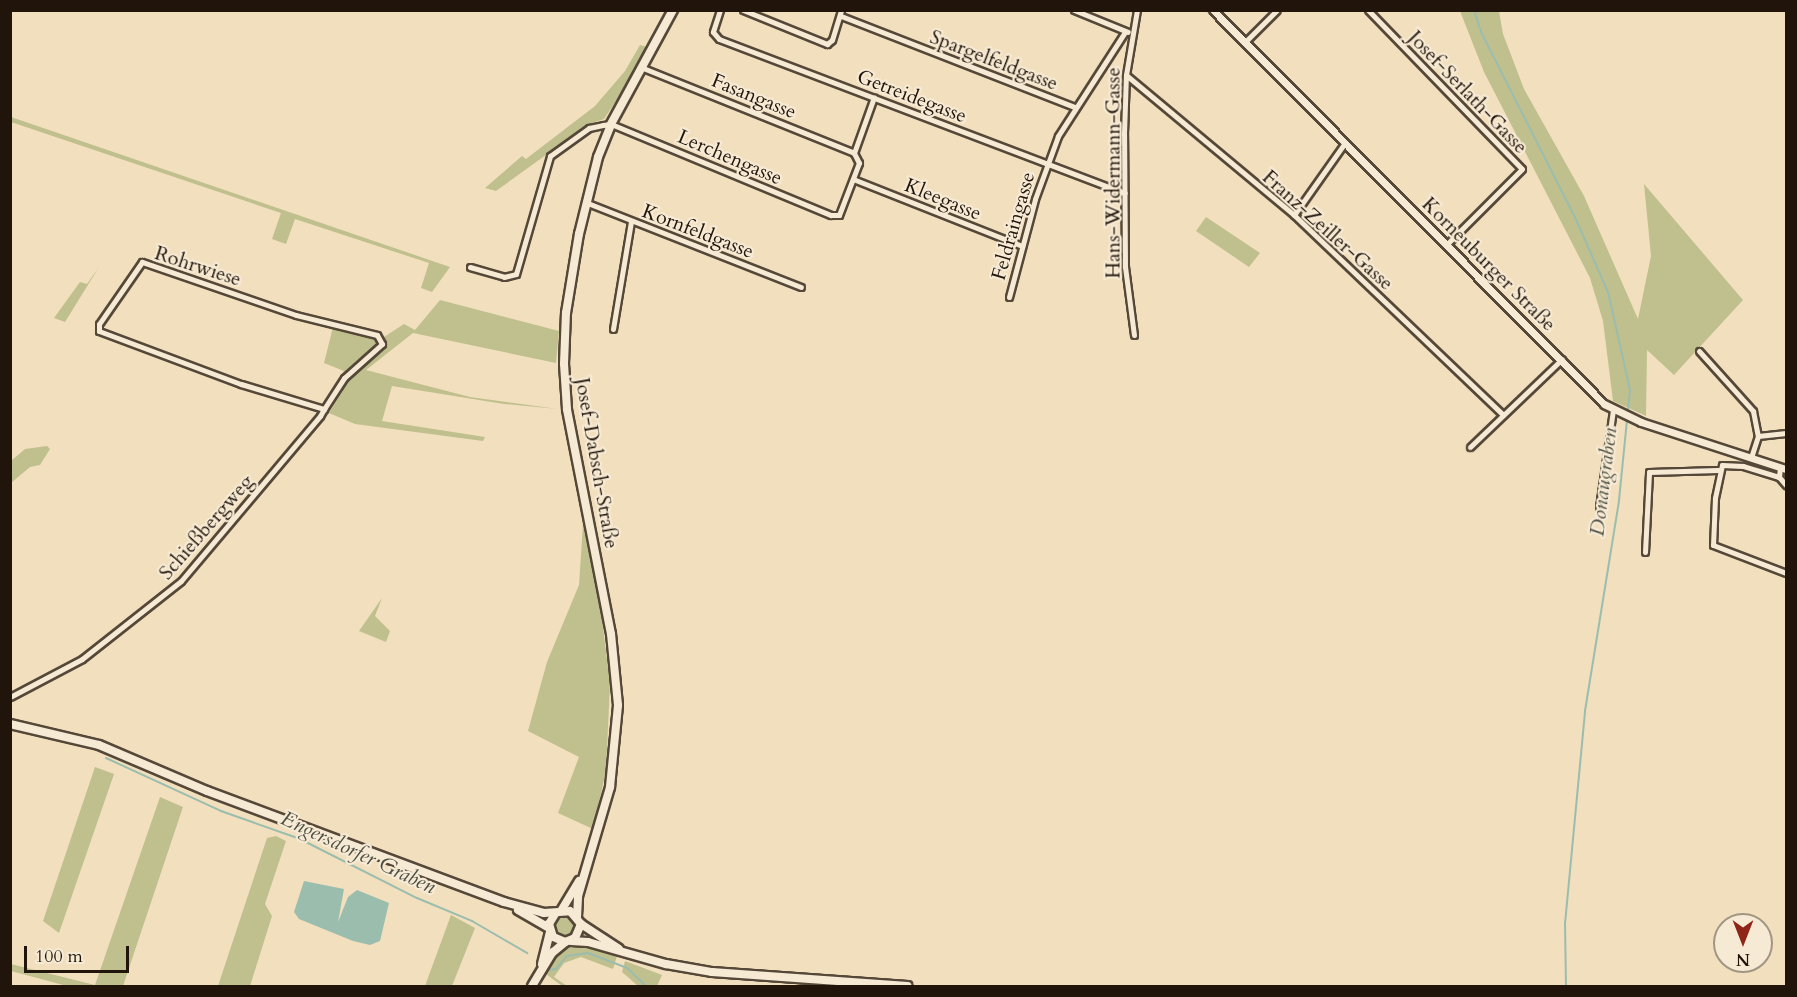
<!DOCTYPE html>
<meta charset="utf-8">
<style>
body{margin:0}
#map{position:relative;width:1797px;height:997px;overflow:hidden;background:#f2dfbd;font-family:Cardo,serif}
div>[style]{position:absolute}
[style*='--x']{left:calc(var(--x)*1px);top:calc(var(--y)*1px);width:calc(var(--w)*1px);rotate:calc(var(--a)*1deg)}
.green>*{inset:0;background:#bfc08e}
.round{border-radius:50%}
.water>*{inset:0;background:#9bbdae}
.stream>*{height:2px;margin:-1px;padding:0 1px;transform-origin:1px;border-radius:1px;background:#9bbdae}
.roads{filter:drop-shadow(2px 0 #554838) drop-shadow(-2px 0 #554838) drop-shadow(0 2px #554838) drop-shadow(0 -2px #554838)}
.minor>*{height:5px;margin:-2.5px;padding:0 2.5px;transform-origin:2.5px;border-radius:2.5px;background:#f7ead4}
.tertiary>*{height:7px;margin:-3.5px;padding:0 3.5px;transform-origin:3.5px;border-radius:3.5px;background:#f7ead4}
.secondary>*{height:8px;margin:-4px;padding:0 4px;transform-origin:4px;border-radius:4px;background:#f7ead4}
span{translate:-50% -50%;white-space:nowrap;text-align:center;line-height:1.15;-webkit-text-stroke:4.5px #f7ead4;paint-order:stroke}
.street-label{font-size:20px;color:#21150b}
.water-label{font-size:21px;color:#4c5044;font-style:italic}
.frame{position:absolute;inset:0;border:12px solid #21150b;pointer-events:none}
.north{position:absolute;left:1713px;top:913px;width:60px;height:60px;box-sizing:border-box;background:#f7ead4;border:2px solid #a19584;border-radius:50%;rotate:180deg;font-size:16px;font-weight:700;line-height:24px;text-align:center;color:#21150b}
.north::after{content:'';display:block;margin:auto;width:21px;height:27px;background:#8f2418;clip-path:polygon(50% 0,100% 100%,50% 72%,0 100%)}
.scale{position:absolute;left:24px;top:946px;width:105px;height:27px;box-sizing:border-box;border:3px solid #21150b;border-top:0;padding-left:8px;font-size:18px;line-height:21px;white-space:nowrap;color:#21150b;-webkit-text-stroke:4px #f7ead4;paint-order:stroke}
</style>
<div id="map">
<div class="green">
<i style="clip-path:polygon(1460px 11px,1499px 11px,1503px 34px,1524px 89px,1584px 196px,1638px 319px,1651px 256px,1644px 184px,1743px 300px,1674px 375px,1647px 350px,1646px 416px,1613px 401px,1603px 321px,1590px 278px,1484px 72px)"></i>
<i style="clip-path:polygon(640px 45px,651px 48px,604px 119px,589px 124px,496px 191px,485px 188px,522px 156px,526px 159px,595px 106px,625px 71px)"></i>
<i style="clip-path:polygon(11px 117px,450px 267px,432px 292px,421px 288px,429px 263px,295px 219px,286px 244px,272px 239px,281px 213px,11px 122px)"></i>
<i style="clip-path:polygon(1206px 217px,1260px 253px,1249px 267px,1196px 231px)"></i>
<i style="clip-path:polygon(99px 267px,65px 322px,54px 318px,80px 282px,87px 284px)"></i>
<i style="clip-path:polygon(440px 300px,559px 331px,556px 363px,413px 333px,366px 370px,470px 397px,558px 409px,504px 404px,392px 386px,382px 421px,485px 437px,483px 441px,355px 424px,329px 413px,343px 391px,343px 385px,338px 381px,344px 371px,324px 363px,333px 327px,375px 337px,384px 337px,404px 324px,415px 330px)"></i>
<i style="clip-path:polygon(47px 446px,50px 449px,40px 465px,30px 467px,11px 483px,11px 461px,25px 449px)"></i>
<i style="clip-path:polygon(583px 524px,601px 611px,610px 684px,606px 771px,593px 829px,558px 813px,579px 757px,528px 731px,547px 662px,579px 585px)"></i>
<i style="clip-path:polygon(382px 598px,375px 616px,390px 631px,386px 642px,359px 631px)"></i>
<i style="clip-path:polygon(95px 767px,114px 774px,59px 933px,43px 921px)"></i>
<i style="clip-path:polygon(160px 797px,183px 807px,123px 986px,67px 986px,11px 971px,11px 964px,95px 985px)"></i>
<i style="clip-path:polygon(276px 836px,286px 841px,265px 904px,272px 916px,250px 986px,218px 986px,267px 838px)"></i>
<i class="round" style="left:553px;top:914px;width:24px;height:24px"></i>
<i style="clip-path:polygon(451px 915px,475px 928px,452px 986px,425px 986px)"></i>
<i style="clip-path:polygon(581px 944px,614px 952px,617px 956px,613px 969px,581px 957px,564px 963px,554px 977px,567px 986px,562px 986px,546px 974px,549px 962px,558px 950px)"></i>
<i style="clip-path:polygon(625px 961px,662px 975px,657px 986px,638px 986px,622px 972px)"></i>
</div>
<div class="water">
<i style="clip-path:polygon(304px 881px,344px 889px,338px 922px,348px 897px,357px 890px,389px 903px,380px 941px,370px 945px,353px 941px,299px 919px,294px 912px)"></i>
</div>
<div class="stream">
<i style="--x:1474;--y:10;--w:25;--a:72"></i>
<i style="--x:1482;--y:34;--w:203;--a:63.1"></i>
<i style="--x:1574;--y:215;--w:84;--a:66.2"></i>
<i style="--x:1608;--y:292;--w:100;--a:77.3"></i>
<i style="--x:1630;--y:390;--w:112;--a:95.7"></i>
<i style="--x:1619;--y:501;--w:214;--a:99.2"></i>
<i style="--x:1585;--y:712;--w:212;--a:95.4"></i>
<i style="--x:1565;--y:923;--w:63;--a:89.1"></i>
<i style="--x:106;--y:758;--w:127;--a:24.7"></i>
<i style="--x:221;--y:811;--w:84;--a:19.5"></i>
<i style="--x:300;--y:839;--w:131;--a:26.8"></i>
<i style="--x:417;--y:898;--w:60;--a:22.7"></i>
<i style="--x:472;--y:921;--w:64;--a:30.2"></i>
<i style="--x:549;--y:970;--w:7;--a:-8"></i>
<i style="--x:556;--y:969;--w:17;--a:-50"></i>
<i style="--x:567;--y:956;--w:21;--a:-8"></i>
<i style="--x:588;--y:953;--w:42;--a:21"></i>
<i style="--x:627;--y:968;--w:26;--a:43"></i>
</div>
<div class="roads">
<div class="minor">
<i style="--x:720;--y:10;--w:23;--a:108"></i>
<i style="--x:713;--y:32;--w:9;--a:49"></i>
<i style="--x:719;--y:39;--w:434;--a:20.8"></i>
<i style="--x:743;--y:10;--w:91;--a:22"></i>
<i style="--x:827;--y:44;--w:6;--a:-39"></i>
<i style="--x:832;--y:40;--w:31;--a:-73"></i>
<i style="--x:1074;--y:10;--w:58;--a:22.2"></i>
<i style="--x:1368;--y:10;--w:221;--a:45.9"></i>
<i style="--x:1522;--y:169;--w:106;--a:135"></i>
<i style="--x:841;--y:16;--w:251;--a:21.3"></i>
<i style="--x:1245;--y:42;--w:45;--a:-45"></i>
<i style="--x:643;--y:68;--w:227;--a:21.9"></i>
<i style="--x:1126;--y:75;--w:219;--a:39.8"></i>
<i style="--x:1294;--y:215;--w:289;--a:43.7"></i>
<i style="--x:853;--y:179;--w:182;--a:21.6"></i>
<i style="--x:585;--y:202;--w:232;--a:21.5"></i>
<i style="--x:1294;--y:215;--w:87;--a:-54.8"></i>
<i style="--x:470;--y:267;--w:35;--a:16"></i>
<i style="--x:504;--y:277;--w:12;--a:-14"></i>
<i style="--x:516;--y:274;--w:123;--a:-73.9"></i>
<i style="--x:550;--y:156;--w:48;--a:-35.7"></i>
<i style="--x:589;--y:128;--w:14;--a:-12"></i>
<i style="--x:603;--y:125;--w:8;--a:-7"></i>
<i style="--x:611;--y:124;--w:238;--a:22.5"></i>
<i style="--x:831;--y:215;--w:8;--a:0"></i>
<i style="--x:839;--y:215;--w:56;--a:-69"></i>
<i style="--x:859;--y:163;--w:11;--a:-117"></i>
<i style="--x:854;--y:153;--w:59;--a:-70.3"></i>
<i style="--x:1009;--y:297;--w:101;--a:-75.1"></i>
<i style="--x:1035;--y:199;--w:67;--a:-69.9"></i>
<i style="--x:1058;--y:136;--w:124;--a:-57.2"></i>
<i style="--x:613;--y:329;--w:109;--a:-80.5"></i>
<i style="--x:1134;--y:335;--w:69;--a:-97.5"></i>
<i style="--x:1125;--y:267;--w:133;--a:-90.4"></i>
<i style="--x:1124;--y:134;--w:59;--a:-88.1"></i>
<i style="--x:1126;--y:75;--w:66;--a:-80.4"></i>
<i style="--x:1699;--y:351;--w:81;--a:48"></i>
<i style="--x:1753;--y:411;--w:25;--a:79"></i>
<i style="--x:1758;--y:436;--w:23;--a:108"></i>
<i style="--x:1758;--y:436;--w:28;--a:-6"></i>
<i style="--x:1470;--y:447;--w:127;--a:-43.7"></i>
<i style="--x:1780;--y:467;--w:10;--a:96"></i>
<i style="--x:1779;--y:477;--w:11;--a:49"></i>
<i style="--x:1779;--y:477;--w:38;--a:-163"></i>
<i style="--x:1743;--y:466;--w:21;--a:-177"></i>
<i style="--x:1722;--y:465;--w:34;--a:102"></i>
<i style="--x:1715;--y:498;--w:47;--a:92.4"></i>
<i style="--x:1713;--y:545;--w:78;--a:21"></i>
<i style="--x:1599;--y:507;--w:98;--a:-81.8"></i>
<i style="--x:1645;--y:552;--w:80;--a:-87.1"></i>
<i style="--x:1649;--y:472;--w:69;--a:-1.7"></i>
<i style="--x:10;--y:697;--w:81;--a:-27.8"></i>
<i style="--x:82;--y:659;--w:126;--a:-38.2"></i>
<i style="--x:181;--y:581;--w:216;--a:-49.9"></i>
<i style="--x:320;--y:416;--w:8;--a:-60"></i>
<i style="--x:324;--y:409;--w:37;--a:-57"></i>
<i style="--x:344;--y:378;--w:51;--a:-41.8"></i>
<i style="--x:382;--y:344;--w:10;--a:-119"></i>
<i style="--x:377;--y:335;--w:83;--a:-166.1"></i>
<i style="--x:296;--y:315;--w:163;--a:-161"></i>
<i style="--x:142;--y:262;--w:75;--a:124.7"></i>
<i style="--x:99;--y:324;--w:7;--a:90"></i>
<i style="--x:99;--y:331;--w:152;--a:20.5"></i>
<i style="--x:241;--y:384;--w:87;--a:16.8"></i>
</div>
<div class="tertiary">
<i style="--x:1213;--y:10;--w:555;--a:45.22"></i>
<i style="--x:1604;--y:404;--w:41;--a:25.9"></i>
<i style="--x:1641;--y:422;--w:152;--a:18"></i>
</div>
<div class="secondary">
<i style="--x:10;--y:724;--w:91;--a:13.3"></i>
<i style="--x:99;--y:745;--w:117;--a:23.1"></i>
<i style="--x:207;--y:791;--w:317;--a:20.5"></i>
<i style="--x:504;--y:902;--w:41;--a:15.4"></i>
<i style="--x:544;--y:913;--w:26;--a:-4"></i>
<i style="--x:570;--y:911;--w:17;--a:50"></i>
<i style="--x:581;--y:924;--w:15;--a:113"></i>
<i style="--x:575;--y:938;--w:11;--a:158"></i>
<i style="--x:565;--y:942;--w:13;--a:-157"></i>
<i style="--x:553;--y:937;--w:14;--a:-107"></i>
<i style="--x:549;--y:924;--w:12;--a:-59"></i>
<i style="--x:518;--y:910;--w:36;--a:30"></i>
<i style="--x:561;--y:911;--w:35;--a:-59"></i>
<i style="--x:577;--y:917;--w:21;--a:-87"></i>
<i style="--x:578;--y:896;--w:114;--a:-73.6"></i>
<i style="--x:610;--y:787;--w:82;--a:-84.4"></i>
<i style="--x:618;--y:705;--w:71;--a:-95.6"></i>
<i style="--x:611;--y:634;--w:229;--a:-101.1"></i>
<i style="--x:567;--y:409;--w:45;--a:-93.8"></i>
<i style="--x:564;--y:364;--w:51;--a:-87.8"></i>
<i style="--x:566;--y:313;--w:80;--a:-80.7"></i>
<i style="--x:579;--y:234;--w:79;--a:-76.1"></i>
<i style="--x:598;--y:157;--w:35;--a:-68"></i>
<i style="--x:611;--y:124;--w:130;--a:-61.5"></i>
<i style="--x:581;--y:924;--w:45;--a:33.3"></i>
<i style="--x:571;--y:941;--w:17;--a:3"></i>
<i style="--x:588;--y:942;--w:81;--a:15.8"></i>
<i style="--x:666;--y:964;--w:47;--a:9.9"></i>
<i style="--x:712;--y:972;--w:196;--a:4.1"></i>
<i style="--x:542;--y:964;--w:32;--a:-76"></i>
<i style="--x:532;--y:986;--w:39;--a:-59"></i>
<i style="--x:552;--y:953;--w:17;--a:-40"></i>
</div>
</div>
<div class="street-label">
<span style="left:994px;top:60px;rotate:21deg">Spargelfeldgasse</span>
<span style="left:1468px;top:92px;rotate:46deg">Josef-Serlath-Gasse</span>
<span style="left:754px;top:96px;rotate:22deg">Fasangasse</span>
<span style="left:912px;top:96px;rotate:21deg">Getreidegasse</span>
<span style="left:730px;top:157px;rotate:23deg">Lerchengasse</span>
<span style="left:1113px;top:173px;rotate:-90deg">Hans-Widermann-Gasse</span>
<span style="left:943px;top:199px;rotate:22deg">Kleegasse</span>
<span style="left:1013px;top:226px;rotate:-74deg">Feldraingasse</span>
<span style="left:1328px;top:230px;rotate:42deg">Franz-Zeiller-Gasse</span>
<span style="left:698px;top:231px;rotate:21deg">Kornfeldgasse</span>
<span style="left:1489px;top:264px;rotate:45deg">Korneuburger Straße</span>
<span style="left:198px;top:266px;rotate:18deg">Rohrwiese</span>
<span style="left:597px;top:463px;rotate:80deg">Josef-Dabsch-Straße</span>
<span style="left:206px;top:527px;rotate:-49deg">Schießbergweg</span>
</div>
<div class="water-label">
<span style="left:1604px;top:482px;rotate:-83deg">Donaugraben</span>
<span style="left:358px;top:853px;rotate:25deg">Engersdorfer Graben</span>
</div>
<div class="frame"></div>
<div class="north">N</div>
<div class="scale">100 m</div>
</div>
